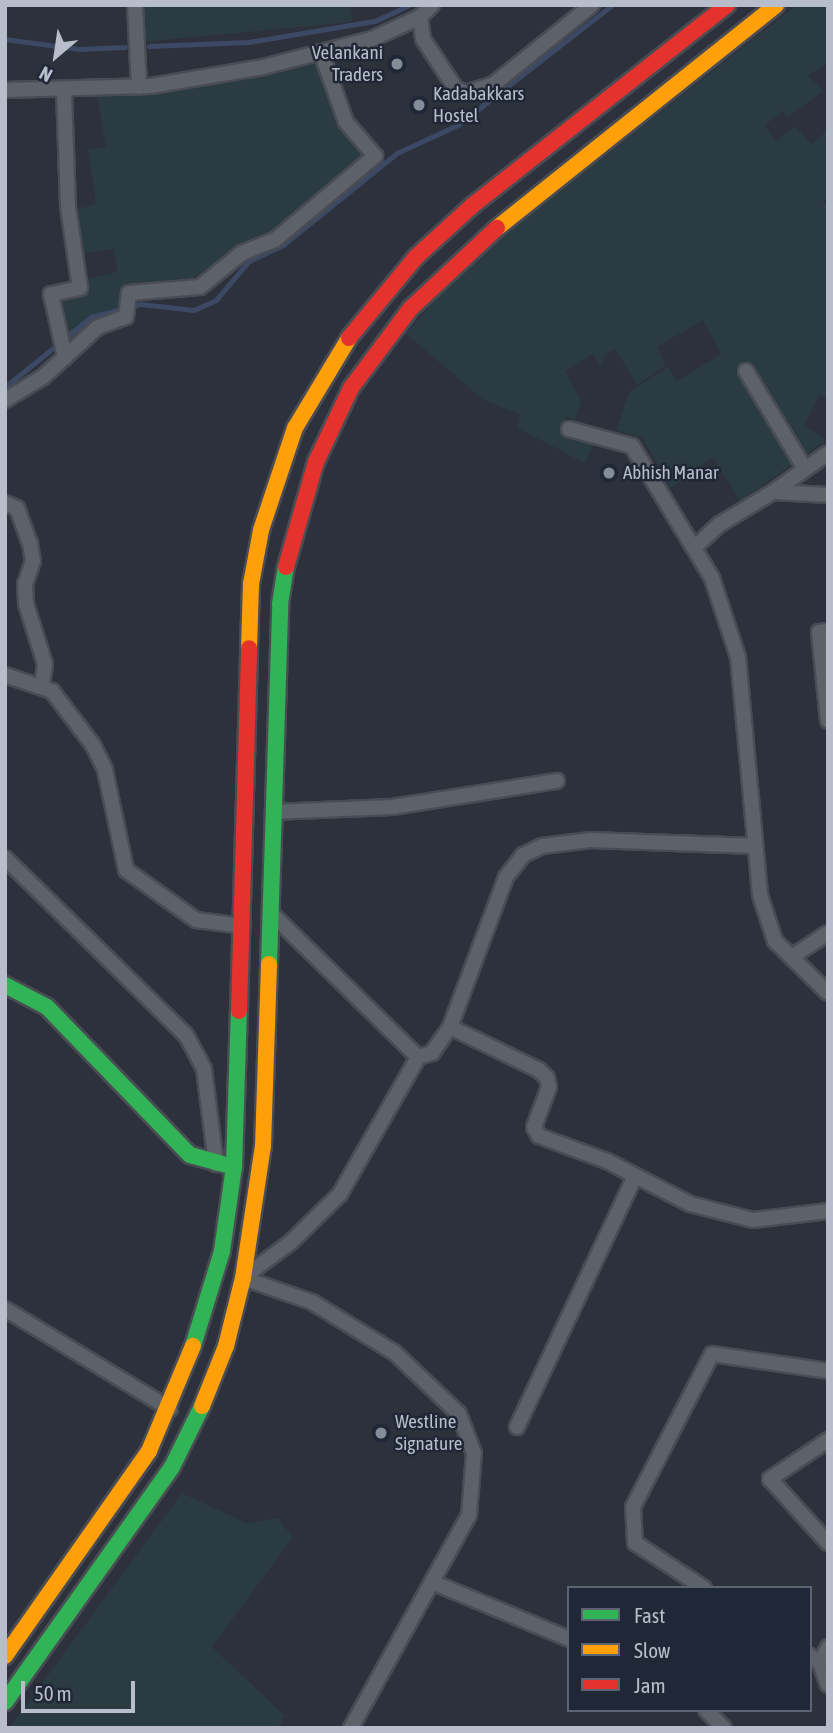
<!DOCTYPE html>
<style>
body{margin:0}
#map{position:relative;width:833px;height:1733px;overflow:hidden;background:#2d313b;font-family:"Asap Condensed",sans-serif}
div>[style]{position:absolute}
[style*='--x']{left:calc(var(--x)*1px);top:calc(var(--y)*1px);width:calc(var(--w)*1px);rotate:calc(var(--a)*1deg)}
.green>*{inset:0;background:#2a3b41}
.stream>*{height:4.5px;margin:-2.25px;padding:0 2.25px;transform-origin:2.25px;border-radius:2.25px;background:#3c4965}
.roads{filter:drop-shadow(2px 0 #494c54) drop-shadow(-2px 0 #494c54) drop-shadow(0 2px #494c54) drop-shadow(0 -2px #494c54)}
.street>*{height:14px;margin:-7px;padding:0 7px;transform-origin:7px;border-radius:7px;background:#5d6169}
.fast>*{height:16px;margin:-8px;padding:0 8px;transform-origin:8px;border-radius:8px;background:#30b455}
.slow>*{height:16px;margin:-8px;padding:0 8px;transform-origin:8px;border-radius:8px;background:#ff9f0a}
.jam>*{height:16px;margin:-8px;padding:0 8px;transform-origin:8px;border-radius:8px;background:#e5322d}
.dots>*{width:19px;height:19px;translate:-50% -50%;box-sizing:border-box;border:4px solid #202736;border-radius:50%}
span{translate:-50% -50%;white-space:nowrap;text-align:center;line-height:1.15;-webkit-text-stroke:5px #202736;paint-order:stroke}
.poi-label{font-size:19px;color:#b8bdcb}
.right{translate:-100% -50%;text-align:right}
.left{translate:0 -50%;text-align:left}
.frame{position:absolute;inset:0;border:7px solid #b8bdcb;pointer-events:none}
.legend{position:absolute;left:567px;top:1586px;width:245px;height:126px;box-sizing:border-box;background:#202736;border:2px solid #5d6372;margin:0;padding:9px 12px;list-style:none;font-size:21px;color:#b8bdcb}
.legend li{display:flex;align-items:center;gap:14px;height:35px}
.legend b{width:35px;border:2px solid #5d6372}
.north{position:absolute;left:21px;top:21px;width:70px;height:70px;-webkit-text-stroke:5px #202736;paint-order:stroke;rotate:209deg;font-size:19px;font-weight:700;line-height:28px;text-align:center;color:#b8bdcb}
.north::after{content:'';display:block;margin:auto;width:24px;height:32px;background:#b8bdcb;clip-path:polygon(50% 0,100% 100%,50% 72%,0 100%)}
.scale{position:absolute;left:21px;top:1681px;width:114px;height:32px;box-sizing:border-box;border:4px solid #b8bdcb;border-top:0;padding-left:9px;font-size:21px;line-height:24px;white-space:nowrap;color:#b8bdcb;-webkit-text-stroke:5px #202736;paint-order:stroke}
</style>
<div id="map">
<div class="green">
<i style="clip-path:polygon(139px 5px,351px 5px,352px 22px,142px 42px)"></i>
<i style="clip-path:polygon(797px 5px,828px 5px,828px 63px,808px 75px,823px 91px,788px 117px,783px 111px,765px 125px,776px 141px,795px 126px,811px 144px,828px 130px,828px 197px,823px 201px,828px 208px,828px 399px,820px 394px,804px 426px,826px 440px,740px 501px,713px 457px,670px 489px,643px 438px,616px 430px,630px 391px,668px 367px,677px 381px,721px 354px,703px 320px,657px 347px,666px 365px,637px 385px,615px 349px,605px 354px,601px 367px,593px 354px,565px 372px,581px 400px,575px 420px,566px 416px,562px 430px,594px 444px,585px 463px,517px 428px,521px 415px,484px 400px,406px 334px,443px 290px,491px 246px)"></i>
<i style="clip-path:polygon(321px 53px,337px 94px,374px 155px,275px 240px,185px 281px,130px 289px,121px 313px,67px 348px,57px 299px,84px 280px,117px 272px,114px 249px,81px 254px,74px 210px,96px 204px,88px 150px,106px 147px,96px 91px)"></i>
<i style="clip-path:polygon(182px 1493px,246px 1523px,277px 1518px,293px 1537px,212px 1647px,285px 1716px,278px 1728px,9px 1728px)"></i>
</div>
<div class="stream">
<i style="--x:5;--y:39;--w:75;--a:7.7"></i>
<i style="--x:79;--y:49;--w:46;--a:-2.5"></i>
<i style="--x:149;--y:46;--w:100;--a:-2.3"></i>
<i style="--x:249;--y:42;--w:128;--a:-9.5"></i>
<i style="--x:375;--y:21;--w:38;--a:-25"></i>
<i style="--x:5;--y:387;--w:111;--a:-39.1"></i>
<i style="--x:91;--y:317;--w:52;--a:-14.6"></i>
<i style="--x:141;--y:304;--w:53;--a:6.5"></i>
<i style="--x:194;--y:310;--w:24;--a:-24"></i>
<i style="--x:216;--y:300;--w:51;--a:-49.8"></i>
<i style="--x:249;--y:261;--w:38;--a:-25"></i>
<i style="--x:283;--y:245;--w:146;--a:-38.9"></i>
<i style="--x:397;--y:153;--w:67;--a:-24.7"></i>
<i style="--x:458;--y:125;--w:195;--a:-37.9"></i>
</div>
<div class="roads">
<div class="street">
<i style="--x:135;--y:5;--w:82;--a:87.2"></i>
<i style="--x:432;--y:5;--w:17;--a:135"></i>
<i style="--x:420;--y:17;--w:22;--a:82"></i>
<i style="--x:423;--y:39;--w:60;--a:56.6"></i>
<i style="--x:456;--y:89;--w:11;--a:22"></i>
<i style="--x:466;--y:93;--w:29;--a:-18"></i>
<i style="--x:494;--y:84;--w:126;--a:-38.9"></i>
<i style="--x:5;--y:90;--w:146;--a:-1.6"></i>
<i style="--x:151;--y:86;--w:114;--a:-9.6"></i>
<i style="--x:263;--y:67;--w:113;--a:-14.4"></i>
<i style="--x:372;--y:39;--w:53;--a:-24.6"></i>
<i style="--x:64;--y:91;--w:116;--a:88"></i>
<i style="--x:68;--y:207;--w:82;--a:81.6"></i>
<i style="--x:80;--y:288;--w:30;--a:168"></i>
<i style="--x:51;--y:294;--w:65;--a:77.5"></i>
<i style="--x:746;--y:371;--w:114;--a:59"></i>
<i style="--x:5;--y:400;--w:44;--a:-31.2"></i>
<i style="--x:43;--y:377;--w:74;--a:-42.3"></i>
<i style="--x:98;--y:327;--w:30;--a:-20"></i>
<i style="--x:126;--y:317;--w:24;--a:-83"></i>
<i style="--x:129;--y:293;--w:71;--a:-4.8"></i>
<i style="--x:200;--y:287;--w:54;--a:-39"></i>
<i style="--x:242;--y:253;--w:35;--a:-22"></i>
<i style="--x:275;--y:240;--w:131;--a:-40"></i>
<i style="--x:375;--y:156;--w:45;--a:-130.5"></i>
<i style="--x:346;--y:122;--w:74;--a:-109.7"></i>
<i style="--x:569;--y:429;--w:65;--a:15.1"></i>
<i style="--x:632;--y:446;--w:154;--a:58.8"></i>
<i style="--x:712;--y:578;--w:83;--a:71.8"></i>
<i style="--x:738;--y:657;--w:239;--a:84.7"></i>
<i style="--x:760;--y:895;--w:48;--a:71.9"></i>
<i style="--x:775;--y:941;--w:74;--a:44.5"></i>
<i style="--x:773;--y:492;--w:67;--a:-35.3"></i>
<i style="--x:5;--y:503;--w:13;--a:23"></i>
<i style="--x:17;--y:508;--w:37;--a:70"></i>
<i style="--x:30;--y:543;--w:18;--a:81"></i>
<i style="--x:33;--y:561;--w:24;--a:109"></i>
<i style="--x:25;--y:584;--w:20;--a:87"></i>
<i style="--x:26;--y:604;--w:63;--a:72.4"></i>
<i style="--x:45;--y:664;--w:22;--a:98"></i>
<i style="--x:695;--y:547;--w:34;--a:-43"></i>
<i style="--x:720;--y:524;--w:62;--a:-31.1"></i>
<i style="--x:773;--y:492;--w:55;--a:3.1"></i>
<i style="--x:828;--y:631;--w:9;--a:174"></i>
<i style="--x:819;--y:632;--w:89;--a:84.2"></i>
<i style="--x:5;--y:675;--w:50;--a:18.8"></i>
<i style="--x:52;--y:691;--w:68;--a:52.8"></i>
<i style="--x:93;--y:745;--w:28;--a:64"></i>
<i style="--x:105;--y:770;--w:102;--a:78.1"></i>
<i style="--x:126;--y:870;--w:86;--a:35.5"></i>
<i style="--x:196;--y:920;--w:47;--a:7.3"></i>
<i style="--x:273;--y:812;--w:119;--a:-2.4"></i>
<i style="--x:392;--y:807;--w:167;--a:-9"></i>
<i style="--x:5;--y:858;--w:253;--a:44.4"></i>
<i style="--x:186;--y:1035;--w:38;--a:62"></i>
<i style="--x:204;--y:1069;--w:96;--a:82.8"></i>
<i style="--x:272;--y:914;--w:204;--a:44.4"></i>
<i style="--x:418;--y:1057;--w:15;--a:-16"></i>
<i style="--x:432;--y:1053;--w:32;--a:-55"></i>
<i style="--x:450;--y:1027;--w:99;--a:25.8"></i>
<i style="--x:539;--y:1070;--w:11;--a:45"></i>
<i style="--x:547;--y:1078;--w:9;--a:77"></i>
<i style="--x:549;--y:1087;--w:43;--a:110.6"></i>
<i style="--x:534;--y:1127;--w:10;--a:61"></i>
<i style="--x:539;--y:1136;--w:72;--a:20.2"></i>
<i style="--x:607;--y:1161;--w:93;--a:27.4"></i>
<i style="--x:690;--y:1204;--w:65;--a:14.3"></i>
<i style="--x:753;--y:1220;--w:76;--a:-6.8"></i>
<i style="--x:793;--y:956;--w:42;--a:-33.3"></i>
<i style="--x:450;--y:1027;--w:160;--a:-69.5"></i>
<i style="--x:506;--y:877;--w:28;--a:-52"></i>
<i style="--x:523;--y:855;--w:21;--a:-25"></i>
<i style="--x:542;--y:846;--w:49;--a:-7"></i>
<i style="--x:591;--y:840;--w:164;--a:2.1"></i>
<i style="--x:244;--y:1277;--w:59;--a:-36.7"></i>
<i style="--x:291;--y:1242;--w:69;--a:-44.4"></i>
<i style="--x:340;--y:1194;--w:158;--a:-60.3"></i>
<i style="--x:243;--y:1278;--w:73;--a:19.2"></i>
<i style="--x:312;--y:1302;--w:97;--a:31.6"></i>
<i style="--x:395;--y:1353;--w:88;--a:43.6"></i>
<i style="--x:459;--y:1414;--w:42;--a:69"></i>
<i style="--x:474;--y:1453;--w:62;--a:94.6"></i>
<i style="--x:469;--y:1515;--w:244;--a:119"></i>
<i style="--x:5;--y:1309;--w:193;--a:31.2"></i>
<i style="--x:517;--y:1427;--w:277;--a:-64.8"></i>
<i style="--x:828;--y:1440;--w:70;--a:146.1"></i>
<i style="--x:770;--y:1479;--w:86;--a:47.8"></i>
<i style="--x:434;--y:1583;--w:146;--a:22.5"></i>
<i style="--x:704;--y:1588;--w:82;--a:-146.9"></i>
<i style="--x:635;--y:1543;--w:36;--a:-93"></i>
<i style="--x:633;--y:1507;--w:172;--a:-62.7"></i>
<i style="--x:712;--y:1354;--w:117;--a:8.3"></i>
<i style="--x:810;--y:1656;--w:12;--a:35"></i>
<i style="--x:820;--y:1663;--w:23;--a:70"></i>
<i style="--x:820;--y:1663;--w:18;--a:-63"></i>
<i style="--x:706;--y:1710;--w:25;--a:45"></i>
</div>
<div class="fast">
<i style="--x:269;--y:964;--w:360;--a:-88.2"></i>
<i style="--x:280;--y:604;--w:37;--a:-81"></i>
<i style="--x:5;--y:985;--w:47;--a:27.6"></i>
<i style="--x:47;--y:1007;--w:206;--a:46"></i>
<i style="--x:190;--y:1155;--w:46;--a:15.3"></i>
<i style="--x:193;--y:1346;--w:99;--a:-73"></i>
<i style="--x:222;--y:1251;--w:85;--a:-81.9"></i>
<i style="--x:234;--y:1167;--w:156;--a:-88.2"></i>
<i style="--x:5;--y:1702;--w:288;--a:-54.6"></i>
<i style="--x:172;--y:1467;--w:68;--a:-63.8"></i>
</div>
<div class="slow">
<i style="--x:497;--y:228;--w:357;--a:-38.6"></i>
<i style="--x:249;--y:648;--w:64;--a:-88.2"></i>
<i style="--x:251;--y:584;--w:55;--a:-79.5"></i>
<i style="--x:261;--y:530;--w:108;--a:-71.6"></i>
<i style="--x:295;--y:428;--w:105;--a:-59"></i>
<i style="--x:202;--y:1406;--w:65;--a:-68.2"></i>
<i style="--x:226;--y:1346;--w:70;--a:-76"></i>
<i style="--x:243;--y:1278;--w:134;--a:-81.4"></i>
<i style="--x:263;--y:1146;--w:182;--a:-88.1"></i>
<i style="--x:5;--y:1656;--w:251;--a:-54.9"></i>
<i style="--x:149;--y:1451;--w:114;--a:-67.3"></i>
</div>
<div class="jam">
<i style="--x:349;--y:338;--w:105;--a:-50.4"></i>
<i style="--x:416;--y:257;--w:77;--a:-42.4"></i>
<i style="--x:473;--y:205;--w:323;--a:-38.2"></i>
<i style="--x:286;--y:567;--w:109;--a:-74.1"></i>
<i style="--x:316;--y:462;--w:82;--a:-64.7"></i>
<i style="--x:351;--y:388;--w:99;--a:-53.2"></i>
<i style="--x:410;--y:309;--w:119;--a:-43"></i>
<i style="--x:239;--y:1011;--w:363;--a:-88.4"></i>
</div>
</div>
<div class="dots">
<i style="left:397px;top:64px;background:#878c99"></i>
<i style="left:419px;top:105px;background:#878c99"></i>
<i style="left:609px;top:473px;background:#878c99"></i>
<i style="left:381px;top:1433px;background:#878c99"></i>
</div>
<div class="poi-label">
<span class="right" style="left:383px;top:64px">Velankani<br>Traders</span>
<span class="left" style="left:433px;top:105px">Kadabakkars<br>Hostel</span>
<span class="left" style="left:623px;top:473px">Abhish Manar</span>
<span class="left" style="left:395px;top:1433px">Westline<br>Signature</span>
</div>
<div class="frame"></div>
<ul class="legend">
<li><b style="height:9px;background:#30b455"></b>Fast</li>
<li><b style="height:9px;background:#ff9f0a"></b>Slow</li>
<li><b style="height:9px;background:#e5322d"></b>Jam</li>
</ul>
<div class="north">N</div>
<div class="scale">50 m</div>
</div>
